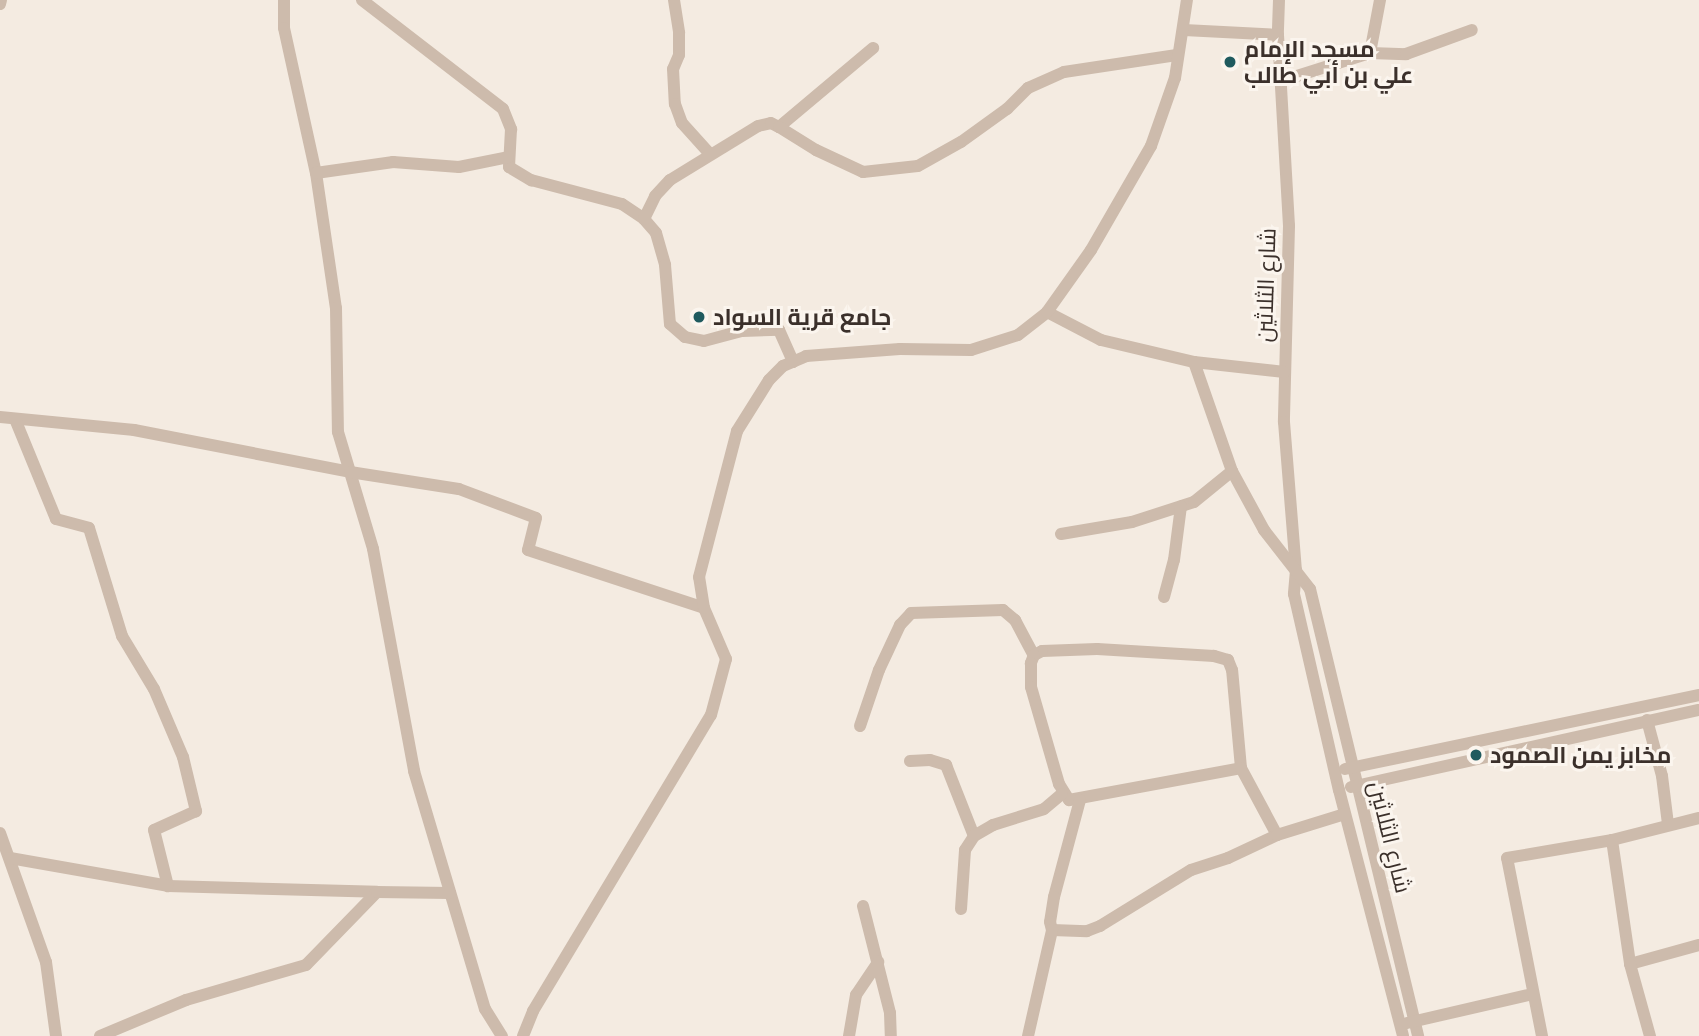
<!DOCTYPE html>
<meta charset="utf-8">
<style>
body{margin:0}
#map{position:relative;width:1699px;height:1036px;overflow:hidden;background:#f4ebe1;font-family:"DM Sans",Cairo,sans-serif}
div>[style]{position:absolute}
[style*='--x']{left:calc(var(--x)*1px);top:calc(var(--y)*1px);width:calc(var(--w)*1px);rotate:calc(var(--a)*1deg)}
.minor>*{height:12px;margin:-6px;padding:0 6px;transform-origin:6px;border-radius:6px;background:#cdbbac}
.dots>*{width:19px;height:19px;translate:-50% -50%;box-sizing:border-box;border:4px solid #fbf5ee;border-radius:50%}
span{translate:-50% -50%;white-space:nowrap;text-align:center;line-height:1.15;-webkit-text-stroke:6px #fbf5ee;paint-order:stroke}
.poi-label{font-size:23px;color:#3b302b;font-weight:700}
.left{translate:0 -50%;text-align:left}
.street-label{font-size:23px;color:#3b302b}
</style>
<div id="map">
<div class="minor">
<i style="--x:284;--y:0;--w:28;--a:90"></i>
<i style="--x:284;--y:28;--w:148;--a:77.6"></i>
<i style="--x:316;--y:173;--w:136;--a:81.6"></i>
<i style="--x:336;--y:308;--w:124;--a:89.1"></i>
<i style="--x:338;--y:432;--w:122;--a:73.3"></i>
<i style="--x:373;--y:549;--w:226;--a:79.5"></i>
<i style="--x:414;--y:771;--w:248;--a:73.4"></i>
<i style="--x:485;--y:1009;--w:32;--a:58"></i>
<i style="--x:362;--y:0;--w:178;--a:37.7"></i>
<i style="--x:503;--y:109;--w:22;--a:68"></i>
<i style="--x:511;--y:129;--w:38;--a:93"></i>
<i style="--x:509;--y:167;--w:26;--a:31"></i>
<i style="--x:531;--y:180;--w:94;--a:14.8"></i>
<i style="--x:622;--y:204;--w:27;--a:34"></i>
<i style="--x:644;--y:219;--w:18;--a:49"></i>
<i style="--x:656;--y:233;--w:33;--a:74"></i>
<i style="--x:665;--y:265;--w:59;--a:85.2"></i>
<i style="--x:670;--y:324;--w:20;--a:41"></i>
<i style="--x:685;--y:337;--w:19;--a:12"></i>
<i style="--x:704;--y:341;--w:39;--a:-15"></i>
<i style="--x:742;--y:331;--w:37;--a:-2"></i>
<i style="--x:779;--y:330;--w:35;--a:66"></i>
<i style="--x:674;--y:0;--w:33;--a:81"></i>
<i style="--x:679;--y:33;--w:22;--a:90"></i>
<i style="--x:679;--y:55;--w:15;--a:113"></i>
<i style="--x:673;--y:69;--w:35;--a:87"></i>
<i style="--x:675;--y:104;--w:20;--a:70"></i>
<i style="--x:682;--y:123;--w:42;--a:47.9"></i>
<i style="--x:1279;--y:0;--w:35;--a:92"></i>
<i style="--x:1278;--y:35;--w:191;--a:86.7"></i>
<i style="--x:1289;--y:226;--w:196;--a:91.5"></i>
<i style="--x:1284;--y:422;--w:148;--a:85.4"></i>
<i style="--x:1296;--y:570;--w:24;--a:95"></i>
<i style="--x:1294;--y:594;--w:201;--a:77.1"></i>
<i style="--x:1339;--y:790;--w:254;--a:75.4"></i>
<i style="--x:0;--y:4;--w:4;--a:-76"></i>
<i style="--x:1184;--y:30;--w:94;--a:3"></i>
<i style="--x:1370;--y:53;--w:54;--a:-79.3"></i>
<i style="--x:1281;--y:81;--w:93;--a:-17.5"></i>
<i style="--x:1370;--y:53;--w:36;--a:2"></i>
<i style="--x:1406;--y:54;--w:70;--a:-20"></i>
<i style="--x:779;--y:127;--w:123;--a:-40"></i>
<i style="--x:316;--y:173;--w:78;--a:-8.1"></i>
<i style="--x:393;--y:162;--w:66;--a:4.3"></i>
<i style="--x:459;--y:167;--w:50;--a:-11.5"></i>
<i style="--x:644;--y:219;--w:25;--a:-64"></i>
<i style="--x:655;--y:196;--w:22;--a:-47"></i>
<i style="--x:670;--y:180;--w:103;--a:-31.5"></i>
<i style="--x:758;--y:126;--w:13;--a:-13"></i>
<i style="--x:771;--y:123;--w:9;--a:27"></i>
<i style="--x:779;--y:127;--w:44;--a:31.9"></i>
<i style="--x:816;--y:150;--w:52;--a:25.1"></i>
<i style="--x:863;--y:172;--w:55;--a:-6.2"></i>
<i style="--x:918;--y:166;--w:49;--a:-29.2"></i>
<i style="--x:961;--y:142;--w:57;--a:-35.7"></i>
<i style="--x:1007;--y:109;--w:30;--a:-45"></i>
<i style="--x:1028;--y:88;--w:39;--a:-24"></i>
<i style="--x:1064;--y:72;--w:114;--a:-8.6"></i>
<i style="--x:1047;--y:312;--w:61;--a:27.4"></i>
<i style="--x:1101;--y:340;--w:96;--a:13.3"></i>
<i style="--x:1194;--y:362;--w:91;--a:6.3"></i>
<i style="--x:1194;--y:362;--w:115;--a:70.8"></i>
<i style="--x:1232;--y:471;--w:67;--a:61.5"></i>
<i style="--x:1264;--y:530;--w:75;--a:52.1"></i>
<i style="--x:1310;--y:589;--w:460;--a:76.4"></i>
<i style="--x:0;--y:417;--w:135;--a:5.5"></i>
<i style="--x:134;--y:430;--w:220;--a:11"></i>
<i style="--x:350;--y:472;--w:110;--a:8.9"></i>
<i style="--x:459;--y:489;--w:82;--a:20.6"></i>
<i style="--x:536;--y:518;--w:33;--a:104"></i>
<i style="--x:528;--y:550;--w:185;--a:18.2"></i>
<i style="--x:15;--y:419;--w:108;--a:67.7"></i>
<i style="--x:56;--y:519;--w:34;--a:15"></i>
<i style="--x:89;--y:528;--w:113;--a:73"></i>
<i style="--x:122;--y:636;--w:62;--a:58.9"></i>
<i style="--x:154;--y:689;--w:74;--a:66.9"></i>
<i style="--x:183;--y:757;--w:56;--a:76.5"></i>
<i style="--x:196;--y:811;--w:46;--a:155.7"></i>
<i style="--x:154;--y:830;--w:58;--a:76"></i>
<i style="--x:168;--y:886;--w:209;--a:1.6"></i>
<i style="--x:1061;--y:534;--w:72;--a:-9.6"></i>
<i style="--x:1132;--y:522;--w:65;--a:-17.9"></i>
<i style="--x:1194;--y:502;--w:49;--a:-39.2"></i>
<i style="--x:1164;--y:597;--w:38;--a:-75"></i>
<i style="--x:1174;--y:560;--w:54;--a:-82.6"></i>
<i style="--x:1647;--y:720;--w:58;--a:75"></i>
<i style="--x:1662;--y:776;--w:48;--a:82.9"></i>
<i style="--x:860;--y:726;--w:59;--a:-71.3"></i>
<i style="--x:879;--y:670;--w:50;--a:-65"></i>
<i style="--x:900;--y:625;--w:16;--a:-47"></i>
<i style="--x:911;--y:613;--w:92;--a:-1.9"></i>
<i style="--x:1003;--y:610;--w:16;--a:40"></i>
<i style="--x:1015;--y:620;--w:40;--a:62"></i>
<i style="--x:910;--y:761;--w:20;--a:-3"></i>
<i style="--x:930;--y:760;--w:17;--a:17"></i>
<i style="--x:946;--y:765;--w:76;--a:68.5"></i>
<i style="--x:1241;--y:768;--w:98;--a:-95.2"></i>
<i style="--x:1232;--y:670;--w:11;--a:-112"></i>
<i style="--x:1228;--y:660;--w:15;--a:-164"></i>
<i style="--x:1214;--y:656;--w:117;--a:-176.6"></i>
<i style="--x:1097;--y:649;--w:55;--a:177.9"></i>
<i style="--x:1042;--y:651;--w:9;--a:153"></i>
<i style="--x:1034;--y:655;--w:9;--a:111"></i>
<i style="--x:1031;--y:663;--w:24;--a:90"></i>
<i style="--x:1031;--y:687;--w:101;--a:73.9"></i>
<i style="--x:1059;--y:784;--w:19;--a:58"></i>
<i style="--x:1069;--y:800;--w:175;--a:-10.5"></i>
<i style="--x:1241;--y:768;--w:76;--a:61.8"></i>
<i style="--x:1345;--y:769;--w:362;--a:-11.8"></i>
<i style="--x:1351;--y:787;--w:356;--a:-12.5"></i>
<i style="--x:1080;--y:800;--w:100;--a:105"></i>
<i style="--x:1054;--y:897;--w:25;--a:99"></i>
<i style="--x:1050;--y:922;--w:8;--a:76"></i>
<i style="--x:1052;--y:930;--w:35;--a:2"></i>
<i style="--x:1087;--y:931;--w:14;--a:-21"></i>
<i style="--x:1100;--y:926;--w:107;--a:-31.6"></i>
<i style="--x:1191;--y:870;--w:39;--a:-18"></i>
<i style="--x:1228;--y:858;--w:54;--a:-25.1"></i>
<i style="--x:1277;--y:835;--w:71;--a:-17.2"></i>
<i style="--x:0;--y:833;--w:137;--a:70.4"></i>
<i style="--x:46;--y:962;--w:75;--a:82.3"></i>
<i style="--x:1612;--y:840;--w:125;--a:81.7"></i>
<i style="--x:1630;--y:964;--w:72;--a:-15.4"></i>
<i style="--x:10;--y:858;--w:160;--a:10"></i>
<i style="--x:863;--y:906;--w:110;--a:75.8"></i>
<i style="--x:890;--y:1013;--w:23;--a:88"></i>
<i style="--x:961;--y:909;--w:59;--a:-86.1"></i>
<i style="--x:965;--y:850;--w:17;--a:-57"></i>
<i style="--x:974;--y:836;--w:22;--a:-30"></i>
<i style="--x:993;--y:825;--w:53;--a:-17.4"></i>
<i style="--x:1044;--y:809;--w:23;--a:-40"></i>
<i style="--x:1630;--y:964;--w:75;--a:74.5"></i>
<i style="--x:1407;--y:1023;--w:129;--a:-13"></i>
<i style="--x:100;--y:1036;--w:93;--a:-22.7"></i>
<i style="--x:186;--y:1000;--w:125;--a:-16.3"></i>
<i style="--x:306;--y:965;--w:102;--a:-45.8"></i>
<i style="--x:377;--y:892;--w:73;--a:0.8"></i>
<i style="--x:523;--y:1036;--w:27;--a:-68"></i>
<i style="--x:533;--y:1011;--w:345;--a:-59"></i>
<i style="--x:711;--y:715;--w:58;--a:-75"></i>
<i style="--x:726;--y:659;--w:56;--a:-113.3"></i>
<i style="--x:704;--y:608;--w:31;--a:-99"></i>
<i style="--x:699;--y:577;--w:151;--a:-75.4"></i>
<i style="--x:737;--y:431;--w:60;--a:-57.9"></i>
<i style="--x:769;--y:380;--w:20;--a:-45"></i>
<i style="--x:783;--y:366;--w:25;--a:-23"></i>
<i style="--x:806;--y:356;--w:94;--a:-4.3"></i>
<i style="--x:900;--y:349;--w:71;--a:0.8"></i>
<i style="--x:971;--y:350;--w:49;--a:-17.7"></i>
<i style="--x:1018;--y:335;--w:37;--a:-38"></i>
<i style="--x:1047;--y:312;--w:76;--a:-54.6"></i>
<i style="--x:1091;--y:250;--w:120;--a:-60"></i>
<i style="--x:1151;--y:146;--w:72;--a:-70.6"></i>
<i style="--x:1175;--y:78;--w:79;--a:-81.3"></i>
<i style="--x:849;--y:1036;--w:42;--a:-80.3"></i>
<i style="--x:856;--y:995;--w:40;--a:-56"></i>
<i style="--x:1028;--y:1036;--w:109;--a:-77.2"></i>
<i style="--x:1542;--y:1036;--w:181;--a:-101.1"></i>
<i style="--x:1507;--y:858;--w:107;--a:-9.7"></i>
<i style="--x:1612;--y:840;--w:90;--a:-14.2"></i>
</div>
<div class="dots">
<i style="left:1230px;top:62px;background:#1f5a5e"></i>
<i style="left:699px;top:317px;background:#1f5a5e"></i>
<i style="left:1476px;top:755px;background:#1f5a5e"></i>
</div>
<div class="poi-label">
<span class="left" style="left:1244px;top:62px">مسجد الإمام<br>علي بن أبي طالب</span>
<span class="left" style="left:713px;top:317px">جامع قرية السواد</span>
<span class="left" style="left:1490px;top:755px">مخابز يمن الصمود</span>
</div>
<div class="street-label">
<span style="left:1266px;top:285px;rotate:-88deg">شارع الثلاثين</span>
<span style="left:1390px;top:837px;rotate:76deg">شارع الثلاثين</span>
</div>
</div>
